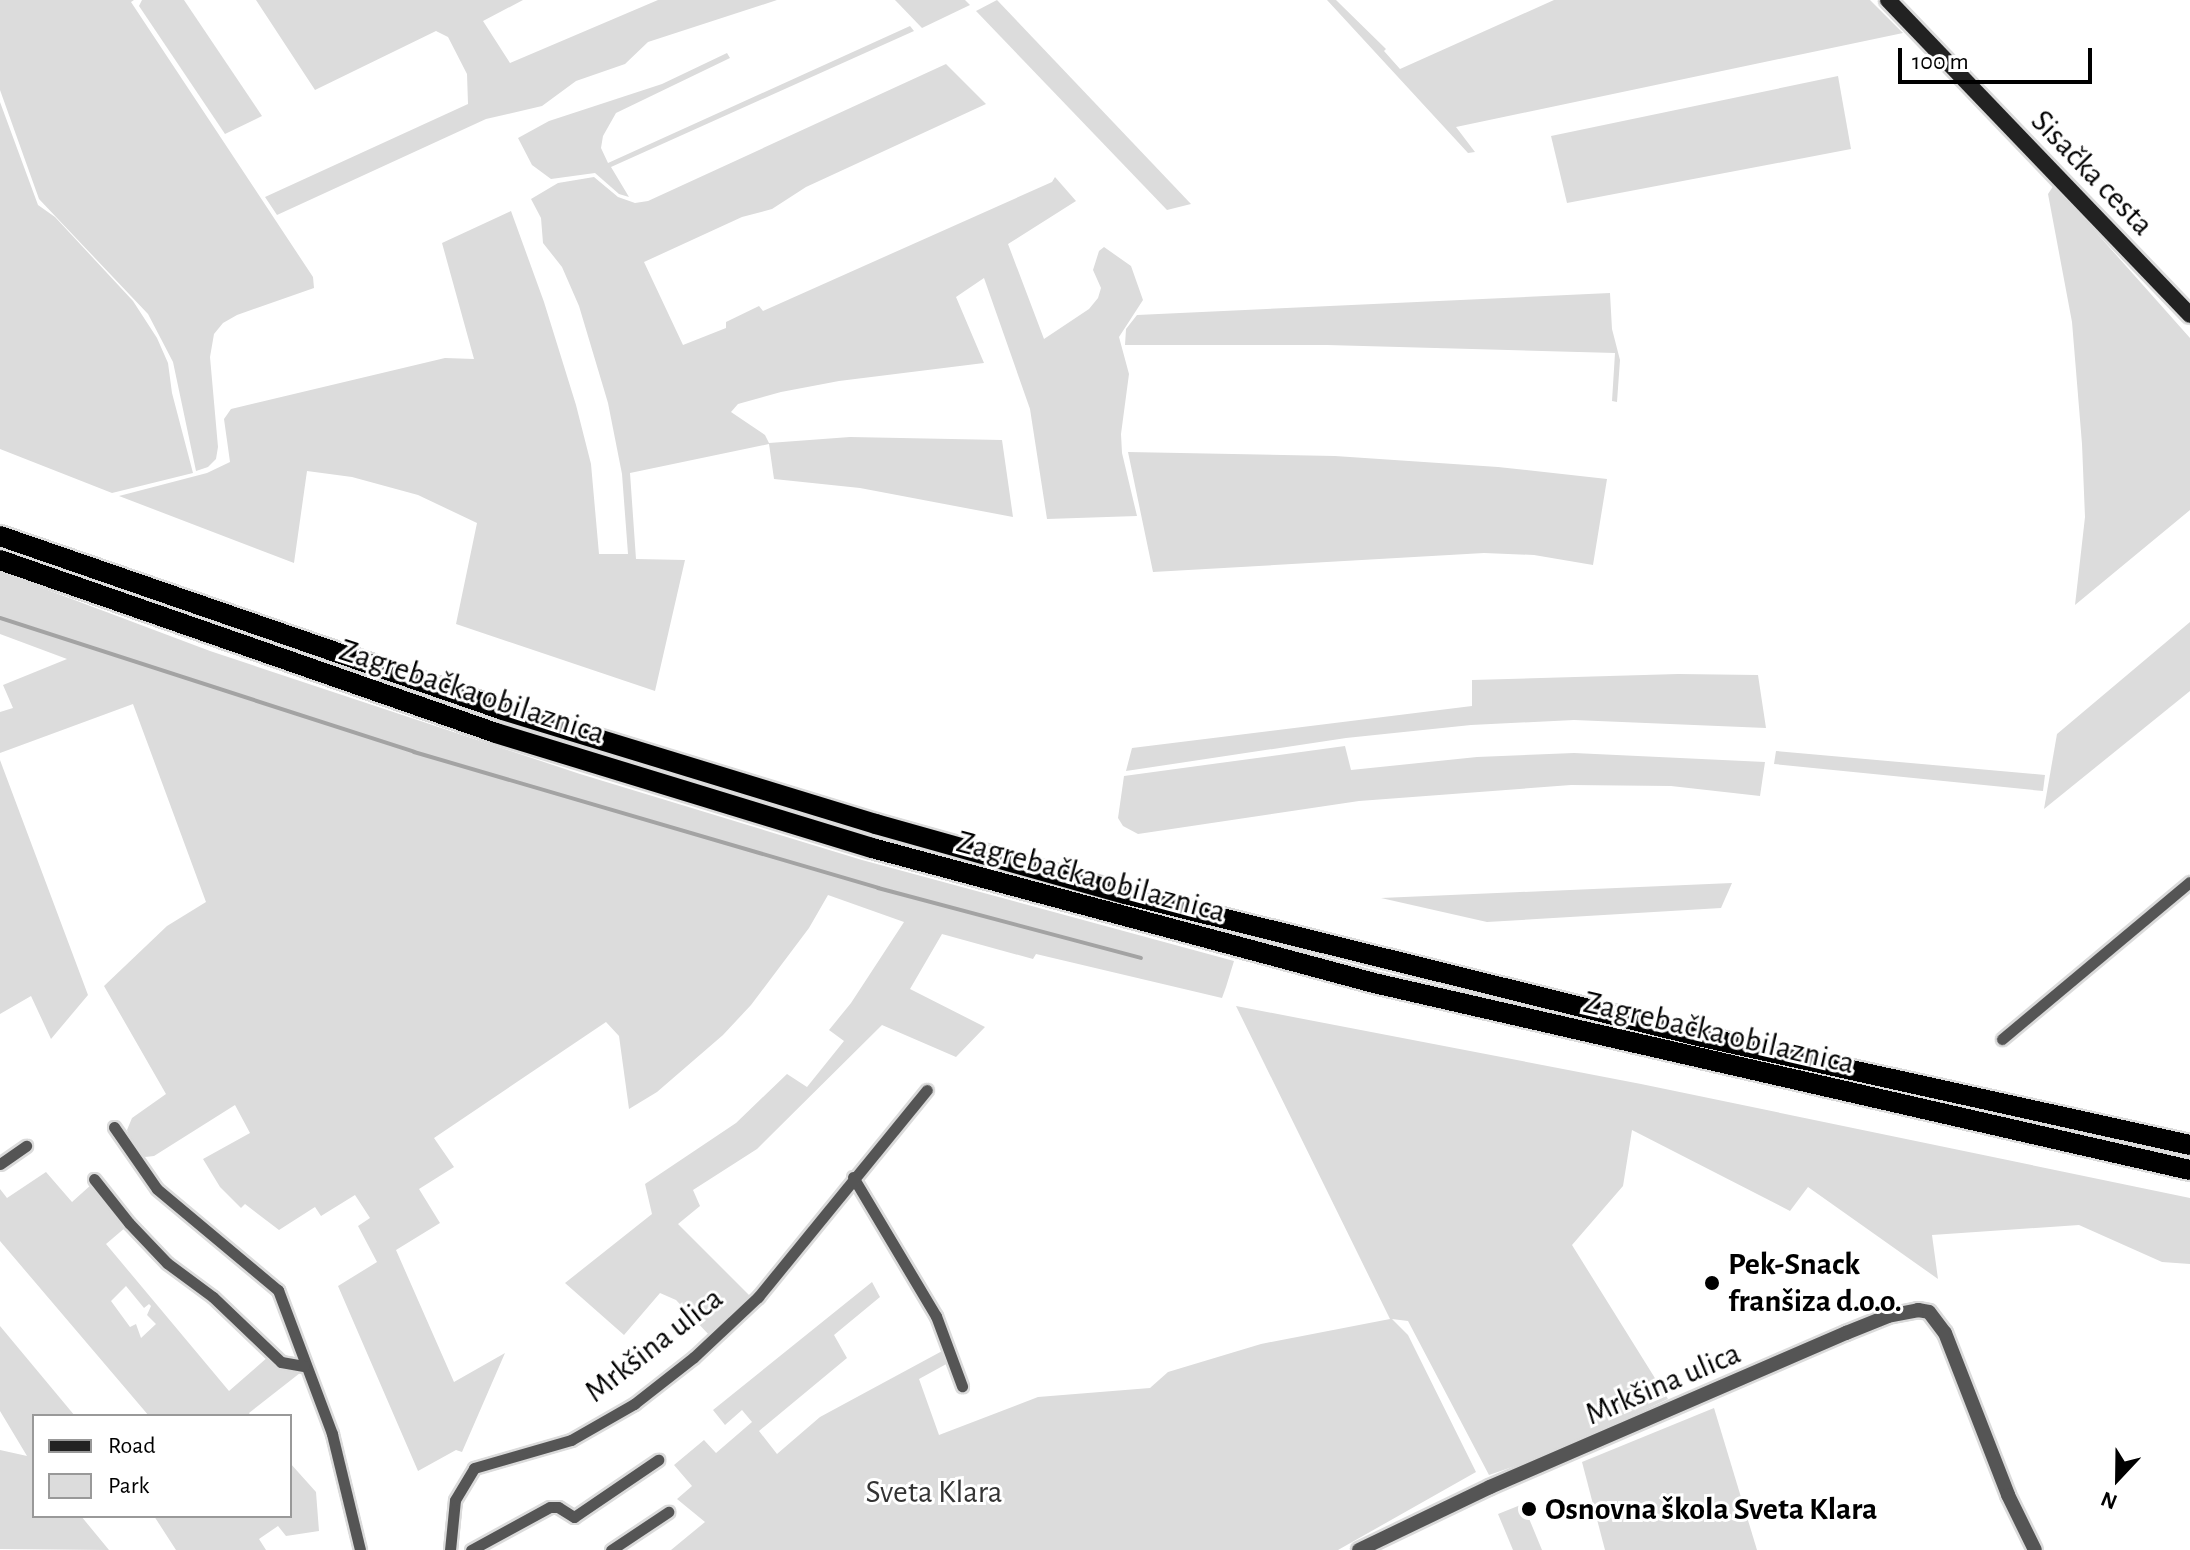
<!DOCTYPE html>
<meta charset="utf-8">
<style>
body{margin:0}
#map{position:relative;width:2190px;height:1550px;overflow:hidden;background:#fff;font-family:"Alegreya Sans",sans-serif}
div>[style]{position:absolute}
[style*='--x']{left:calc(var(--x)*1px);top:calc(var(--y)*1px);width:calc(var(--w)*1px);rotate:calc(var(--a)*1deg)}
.green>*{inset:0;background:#dcdcdc}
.stream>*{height:4px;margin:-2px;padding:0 2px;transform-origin:2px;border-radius:2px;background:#a3a3a3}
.roads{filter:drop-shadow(2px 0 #dbdbdb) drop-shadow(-2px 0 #dbdbdb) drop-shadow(0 2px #dbdbdb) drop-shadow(0 -2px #dbdbdb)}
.minor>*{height:11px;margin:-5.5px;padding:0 5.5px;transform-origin:5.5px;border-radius:5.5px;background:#555}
.tertiary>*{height:14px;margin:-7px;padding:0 7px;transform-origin:7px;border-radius:7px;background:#555}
.secondary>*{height:16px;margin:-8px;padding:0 8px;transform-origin:8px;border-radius:8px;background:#222}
.motorway>*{height:20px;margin:-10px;padding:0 10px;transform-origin:10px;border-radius:10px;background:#000}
.dots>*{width:22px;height:22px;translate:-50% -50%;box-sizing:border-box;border:4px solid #fff;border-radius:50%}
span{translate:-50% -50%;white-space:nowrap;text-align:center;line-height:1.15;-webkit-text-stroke:6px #fff;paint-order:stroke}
.street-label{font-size:32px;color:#000}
.poi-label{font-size:32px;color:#000;font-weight:700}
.left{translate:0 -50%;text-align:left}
.park-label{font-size:32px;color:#333}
.legend{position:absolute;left:32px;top:1414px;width:260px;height:104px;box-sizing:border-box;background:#fff;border:2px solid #999;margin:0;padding:10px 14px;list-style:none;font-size:24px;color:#000}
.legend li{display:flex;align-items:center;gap:16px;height:40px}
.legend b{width:40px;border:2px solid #999}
.north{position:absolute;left:2078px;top:1438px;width:80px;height:80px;-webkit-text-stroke:6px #fff;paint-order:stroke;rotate:202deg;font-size:22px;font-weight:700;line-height:32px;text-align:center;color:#000}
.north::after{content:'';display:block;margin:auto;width:28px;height:36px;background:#000;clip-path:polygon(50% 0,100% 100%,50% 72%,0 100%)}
.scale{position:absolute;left:1898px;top:48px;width:194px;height:36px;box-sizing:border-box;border:4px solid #000;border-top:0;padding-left:10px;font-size:24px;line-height:28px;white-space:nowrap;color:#000;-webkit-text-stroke:6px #fff;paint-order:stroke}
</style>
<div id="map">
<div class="green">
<i style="clip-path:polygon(0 0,134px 0,131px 2px,313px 277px,314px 288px,237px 315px,223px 323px,214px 334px,210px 357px,218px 447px,216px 459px,208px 467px,196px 471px,173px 362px,148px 314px,39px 199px,0 90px)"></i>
<i style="clip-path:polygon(142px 0,184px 0,262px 116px,225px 134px,139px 6px)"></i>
<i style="clip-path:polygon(256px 0,523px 0,483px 21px,510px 63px,658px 0,777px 0,648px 42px,625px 64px,576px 81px,542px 106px,486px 119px,277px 215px,265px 197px,468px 104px,467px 74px,448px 37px,436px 31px,315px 90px)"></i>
<i style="clip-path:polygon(895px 0,965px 0,970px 5px,922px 28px)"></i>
<i style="clip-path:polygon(997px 0,1191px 204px,1167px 210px,976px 11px)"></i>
<i style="clip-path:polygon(1327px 0,1336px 0,1386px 49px,1384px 51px,1400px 69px,1554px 0,1870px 0,1903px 33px,1456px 127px,1475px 152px,1468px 153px)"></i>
<i style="clip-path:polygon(910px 26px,914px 31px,611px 167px,629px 197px,619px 194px,595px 173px,551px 179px,532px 165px,518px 138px,549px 121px,662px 84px,727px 53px,730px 58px,616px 113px,603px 136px,601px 148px,608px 163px)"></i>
<i style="clip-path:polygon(946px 64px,986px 104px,806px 187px,772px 209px,742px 217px,644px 262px,683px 345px,726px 328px,726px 322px,759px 306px,763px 311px,1052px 182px,1055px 177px,1076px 201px,1008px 244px,1044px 339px,1089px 309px,1098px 298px,1101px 288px,1093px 270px,1099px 251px,1104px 247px,1131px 266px,1143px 300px,1119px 337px,1129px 374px,1121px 434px,1122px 453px,1137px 516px,1047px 519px,1030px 409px,984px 278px,956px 297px,984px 363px,839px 381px,781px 392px,738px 404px,731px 412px,765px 435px,769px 443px,850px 437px,1002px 440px,1013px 517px,860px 488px,774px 479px,769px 444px,630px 473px,636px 559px,685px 560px,655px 691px,456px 624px,477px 523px,418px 495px,352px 477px,307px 471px,294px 563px,119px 496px,207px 473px,230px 462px,224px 419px,231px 409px,445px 358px,474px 359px,442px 243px,511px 211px,544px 302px,576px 405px,591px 464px,599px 554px,628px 554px,622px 474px,608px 403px,579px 306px,562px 267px,543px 243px,541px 218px,531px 199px,558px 183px,594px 177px,618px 197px,635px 203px,648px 201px)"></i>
<i style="clip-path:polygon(1838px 76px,1851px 149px,1567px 203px,1551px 136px)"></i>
<i style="clip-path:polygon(0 102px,38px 205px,55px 217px,133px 301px,157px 338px,168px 363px,172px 393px,193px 473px,112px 493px,0 449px)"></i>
<i style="clip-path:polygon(2054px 185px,2190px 338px,2190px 510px,2075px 605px,2085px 517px,2082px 444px,2072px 322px,2048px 194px)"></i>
<i style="clip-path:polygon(1610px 293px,1612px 329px,1620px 360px,1617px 402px,1612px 401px,1615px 353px,1327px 345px,1125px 345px,1126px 329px,1137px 315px)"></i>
<i style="clip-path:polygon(1128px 452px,1335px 456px,1498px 467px,1607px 479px,1593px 565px,1534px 555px,1484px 553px,1153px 572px)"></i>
<i style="clip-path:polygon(0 572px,210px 651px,580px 774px,862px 860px,1234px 961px,1226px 987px,1222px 998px,1036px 954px,1033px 959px,942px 934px,910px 989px,985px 1027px,956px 1057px,882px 1025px,757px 1149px,693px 1190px,700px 1206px,678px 1224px,752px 1298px,711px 1337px,676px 1300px,660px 1293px,624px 1335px,565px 1283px,652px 1214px,645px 1184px,736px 1123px,787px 1074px,807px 1087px,844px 1041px,829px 1030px,851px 1003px,904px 922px,828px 895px,809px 928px,751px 1005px,723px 1035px,657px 1092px,629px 1109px,619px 1036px,606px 1022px,434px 1138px,454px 1167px,419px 1189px,440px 1223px,396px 1250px,454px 1382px,505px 1353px,462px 1452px,456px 1450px,418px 1471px,338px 1286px,377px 1262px,358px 1226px,370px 1218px,355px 1195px,321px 1216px,315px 1207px,279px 1230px,245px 1204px,241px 1208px,220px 1187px,203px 1159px,250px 1133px,235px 1105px,154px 1156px,145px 1157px,133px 1147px,127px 1130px,132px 1118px,166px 1094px,104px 986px,167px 926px,206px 902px,133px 704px,0 753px,0 712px,13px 708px,3px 685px,67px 659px,0 634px)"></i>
<i style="clip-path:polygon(2190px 622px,2190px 691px,2044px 809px,2057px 734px)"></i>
<i style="clip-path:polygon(1678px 674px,1758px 675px,1766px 728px,1574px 720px,1471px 725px,1346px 738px,1126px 771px,1132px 748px,1472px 706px,1472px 680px)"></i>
<i style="clip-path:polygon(1345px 746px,1351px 770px,1477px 757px,1574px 753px,1765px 762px,1760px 796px,1671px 786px,1571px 785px,1359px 801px,1138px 834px,1123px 826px,1118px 818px,1124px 776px)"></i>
<i style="clip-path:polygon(1776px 751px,2045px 775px,2043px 791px,1774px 764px)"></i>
<i style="clip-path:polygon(0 760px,88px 995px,51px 1039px,31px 996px,0 1014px)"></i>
<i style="clip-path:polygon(1732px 883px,1721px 908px,1487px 922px,1381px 898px)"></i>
<i style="clip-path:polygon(1236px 1006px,1641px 1084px,2190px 1198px,2190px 1264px,2162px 1262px,2079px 1225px,1932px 1235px,1938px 1279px,1808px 1187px,1790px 1211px,1632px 1130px,1623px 1186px,1572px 1245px,1668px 1399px,1547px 1455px,1489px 1475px,1408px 1321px,1392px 1319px,1408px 1335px,1476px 1472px,1338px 1550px,671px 1550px,705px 1522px,677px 1499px,692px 1486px,674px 1465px,704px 1440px,716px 1453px,752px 1422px,742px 1410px,725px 1425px,713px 1410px,872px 1282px,880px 1297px,834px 1335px,847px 1358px,759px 1431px,777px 1454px,820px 1417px,944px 1350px,950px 1362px,919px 1379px,939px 1435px,1038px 1397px,1150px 1388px,1168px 1372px,1261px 1344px,1390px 1319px)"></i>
<i style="clip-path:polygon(evenodd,46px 1172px,72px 1202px,92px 1184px,126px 1227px,106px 1244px,229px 1391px,269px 1356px,282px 1368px,300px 1373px,249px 1413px,251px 1416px,149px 1416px,0 1241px,0 1189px,7px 1198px,46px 1172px,126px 1286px,144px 1308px,149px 1304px,151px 1306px,147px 1315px,156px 1324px,141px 1338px,136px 1324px,130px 1327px,111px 1301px,126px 1286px)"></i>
<i style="clip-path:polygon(0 1326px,75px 1416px,34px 1416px,34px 1516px,81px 1516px,109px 1550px,0 1549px,0 1450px,27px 1456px,0 1411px)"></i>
<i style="clip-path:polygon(1714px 1408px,1757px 1550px,1605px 1550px,1582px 1462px)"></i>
<i style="clip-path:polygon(290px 1463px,316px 1492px,319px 1531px,286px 1536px,278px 1526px,259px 1539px,266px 1550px,176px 1550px,154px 1516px,290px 1516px)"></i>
<i style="clip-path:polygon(1523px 1504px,1542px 1550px,1513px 1550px,1498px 1514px)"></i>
</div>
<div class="stream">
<i style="--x:0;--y:618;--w:435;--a:17.9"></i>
<i style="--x:414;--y:752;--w:484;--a:16.3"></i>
<i style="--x:878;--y:888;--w:272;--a:14.9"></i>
</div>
<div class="roads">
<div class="minor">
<i style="--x:2002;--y:1039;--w:245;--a:-39.9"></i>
<i style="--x:114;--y:1127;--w:75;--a:55.3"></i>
<i style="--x:157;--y:1189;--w:158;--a:39.9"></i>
<i style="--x:278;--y:1290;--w:154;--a:69.4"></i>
<i style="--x:332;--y:1434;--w:119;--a:76.4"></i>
<i style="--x:0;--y:1164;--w:32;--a:-35"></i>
<i style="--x:853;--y:1177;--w:162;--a:59.2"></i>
<i style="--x:936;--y:1316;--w:75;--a:69.6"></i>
<i style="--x:94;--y:1179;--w:56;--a:51.5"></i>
<i style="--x:129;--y:1223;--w:55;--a:46.5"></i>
<i style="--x:167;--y:1263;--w:57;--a:36.5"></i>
<i style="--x:213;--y:1297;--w:94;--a:43.7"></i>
<i style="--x:281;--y:1362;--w:23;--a:10"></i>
<i style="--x:450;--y:1550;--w:50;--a:-84.3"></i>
<i style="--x:455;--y:1500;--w:37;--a:-59"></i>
<i style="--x:474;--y:1468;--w:101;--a:-16.1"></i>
<i style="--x:571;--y:1440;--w:73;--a:-29.7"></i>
<i style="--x:634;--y:1404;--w:76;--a:-38.1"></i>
<i style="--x:694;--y:1357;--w:88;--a:-43.2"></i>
<i style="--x:758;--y:1297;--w:267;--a:-50.8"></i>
<i style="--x:471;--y:1550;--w:90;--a:-28.6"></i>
<i style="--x:550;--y:1507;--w:8;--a:0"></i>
<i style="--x:558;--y:1507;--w:19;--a:32"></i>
<i style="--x:574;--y:1517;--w:102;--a:-34.2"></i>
<i style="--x:611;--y:1550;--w:69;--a:-33.7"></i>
</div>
<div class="tertiary">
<i style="--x:1359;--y:1550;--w:145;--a:-25.7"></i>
<i style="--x:1490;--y:1487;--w:388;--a:-23.4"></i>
<i style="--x:1846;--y:1333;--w:45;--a:-22"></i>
<i style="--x:1888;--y:1316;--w:31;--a:-11"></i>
<i style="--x:1918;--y:1310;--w:11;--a:10"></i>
<i style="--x:1929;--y:1312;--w:26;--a:53"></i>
<i style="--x:1945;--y:1333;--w:174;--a:68.7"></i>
<i style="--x:2008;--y:1495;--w:61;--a:63.9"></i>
</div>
<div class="secondary">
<i style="--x:1888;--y:0;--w:436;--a:46.2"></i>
</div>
<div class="motorway">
<i style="--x:0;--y:536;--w:532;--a:19.08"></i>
<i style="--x:503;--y:710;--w:390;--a:17"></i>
<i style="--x:876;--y:824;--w:259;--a:15.7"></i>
<i style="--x:1125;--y:894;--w:590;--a:13.92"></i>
<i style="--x:1698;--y:1036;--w:504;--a:12.49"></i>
<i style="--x:0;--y:560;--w:525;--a:19.23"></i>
<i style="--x:496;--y:733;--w:393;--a:17"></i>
<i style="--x:872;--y:848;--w:520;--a:15.05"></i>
<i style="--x:1374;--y:983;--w:837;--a:12.91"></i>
</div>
</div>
<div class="dots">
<i style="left:1712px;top:1283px;background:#000"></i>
<i style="left:1529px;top:1509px;background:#000"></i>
</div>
<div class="street-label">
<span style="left:2092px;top:173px;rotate:46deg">Sisačka cesta</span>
<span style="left:472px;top:692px;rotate:18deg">Zagrebačka obilaznica</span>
<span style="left:1091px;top:877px;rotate:15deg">Zagrebačka obilaznica</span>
<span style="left:1719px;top:1033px;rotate:13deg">Zagrebačka obilaznica</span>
<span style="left:654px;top:1345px;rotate:-38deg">Mrkšina ulica</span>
<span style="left:1663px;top:1384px;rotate:-23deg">Mrkšina ulica</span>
</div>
<div class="poi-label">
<span class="left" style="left:1728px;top:1283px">Pek-Snack<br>franšiza d.o.o.</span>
<span class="left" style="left:1545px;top:1509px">Osnovna škola Sveta Klara</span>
</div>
<div class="park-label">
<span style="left:934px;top:1492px">Sveta Klara</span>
</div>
<ul class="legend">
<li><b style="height:10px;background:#222"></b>Road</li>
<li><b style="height:22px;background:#dcdcdc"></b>Park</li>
</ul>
<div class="north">N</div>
<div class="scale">100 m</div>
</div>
